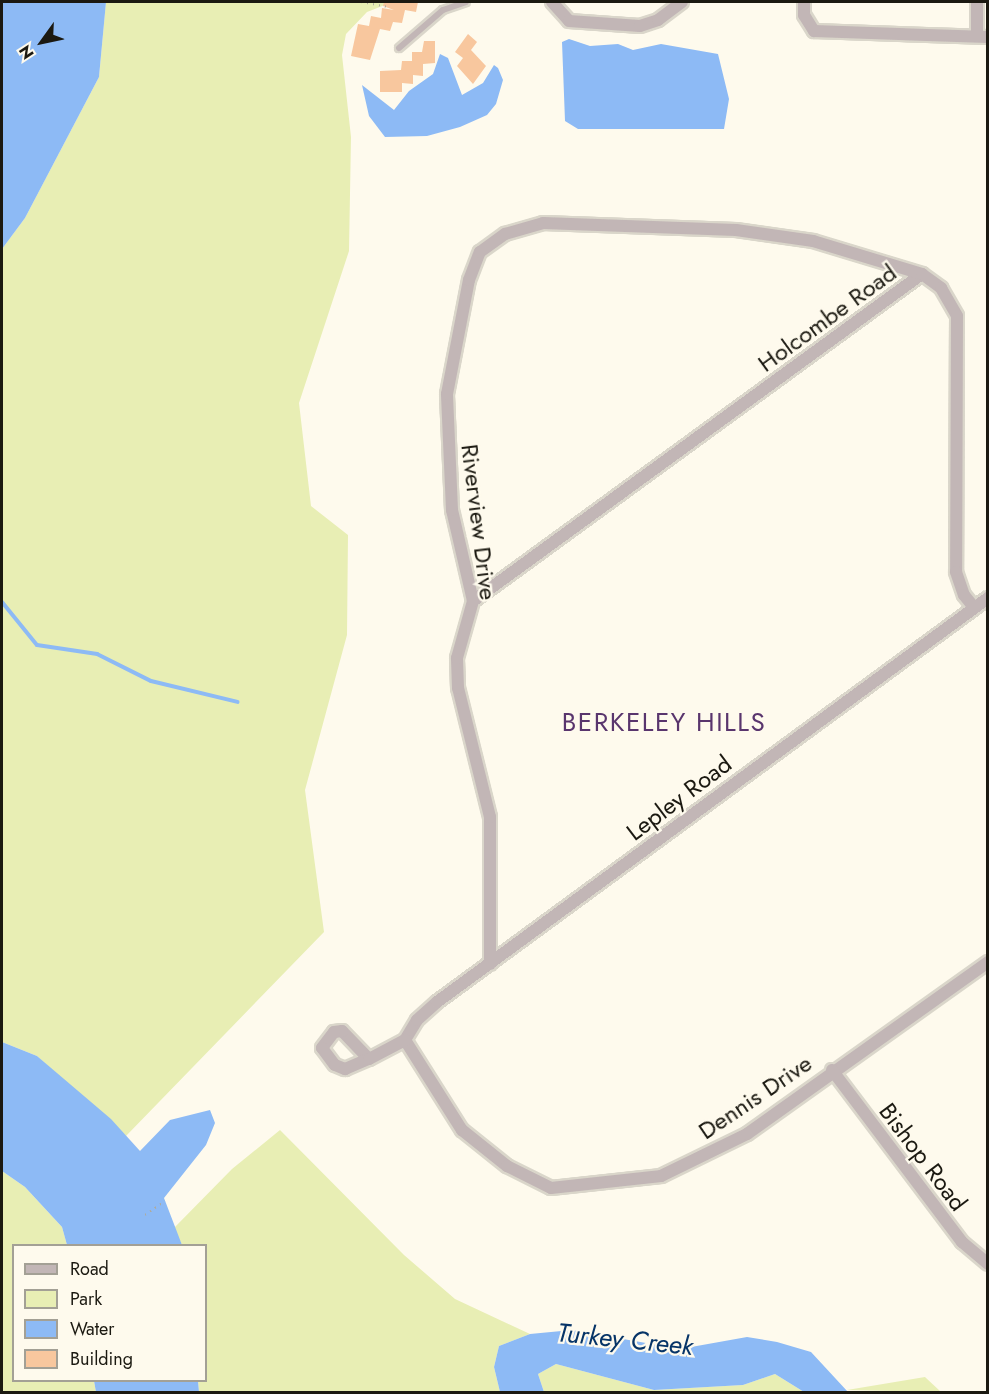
<!DOCTYPE html>
<style>
body{margin:0}
#map{position:relative;width:989px;height:1394px;overflow:hidden;background:#fefaed;font-family:Jost,sans-serif}
div>[style]{position:absolute}
[style*='--x']{left:calc(var(--x)*1px);top:calc(var(--y)*1px);width:calc(var(--w)*1px);rotate:calc(var(--a)*1deg)}
.green>*{inset:0;background:#e8eeb4}
.water>*{inset:0;background:#8dbaf5}
.stream>*{height:4px;margin:-2px;padding:0 2px;transform-origin:2px;border-radius:2px;background:#8dbaf5}
.building>*{inset:0;background:#f8c79e}
.path>*{height:2px;margin-top:-1px;transform-origin:0;background:repeating-linear-gradient(90deg,#aeab9f 0 1.5px,transparent 0 6px)}
.roads{filter:drop-shadow(2px 0 #dad6ca) drop-shadow(-2px 0 #dad6ca) drop-shadow(0 2px #dad6ca) drop-shadow(0 -2px #dad6ca)}
.service>*{height:6px;margin:-3px;padding:0 3px;transform-origin:3px;border-radius:3px;background:#c2b6b6}
.minor>*{height:12px;margin:-6px;padding:0 6px;transform-origin:6px;border-radius:6px;background:#c2b6b6}
span{translate:-50% -50%;white-space:nowrap;text-align:center;line-height:1.15;-webkit-text-stroke:4.5px #fefaed;paint-order:stroke}
.street-label{font-size:24px;color:#1b1911}
.neighbourhood-label{font-size:26px;color:#59356d;letter-spacing:1.5px}
.water-label{font-size:26px;color:#063467;font-style:italic}
.frame{position:absolute;inset:0;border:3px solid #1b1911;pointer-events:none}
.legend{position:absolute;left:12px;top:1244px;width:195px;height:138px;box-sizing:border-box;background:#fefaed;border:2px solid #a3a095;margin:0;padding:8px 10px;list-style:none;font-size:18px;color:#1b1911}
.legend li{display:flex;align-items:center;gap:12px;height:30px}
.legend b{width:30px;border:2px solid #a3a095}
.north{position:absolute;left:12px;top:12px;width:60px;height:60px;-webkit-text-stroke:4px #fefaed;paint-order:stroke;rotate:237deg;font-size:16px;font-weight:700;line-height:24px;text-align:center;color:#1b1911}
.north::after{content:'';display:block;margin:auto;width:21px;height:27px;background:#1b1911;clip-path:polygon(50% 0,100% 100%,50% 72%,0 100%)}
</style>
<div id="map">
<div class="green">
<i style="clip-path:polygon(106px 2px,390px 3px,367px 12px,346px 34px,342px 55px,351px 137px,349px 251px,299px 403px,311px 506px,348px 535px,347px 635px,305px 790px,324px 932px,126px 1136px,37px 1056px,2px 1042px,2px 249px,25px 218px,99px 77px)"></i>
<i style="clip-path:polygon(280px 1130px,404px 1255px,455px 1299px,530px 1334px,499px 1346px,494px 1367px,500px 1392px,199px 1392px,198px 1381px,206px 1380px,206px 1246px,182px 1245px,174px 1228px,232px 1169px)"></i>
<i style="clip-path:polygon(2px 1171px,25px 1187px,62px 1227px,67px 1245px,14px 1246px,14px 1380px,94px 1381px,96px 1392px,2px 1392px)"></i>
<i style="clip-path:polygon(556px 1364px,654px 1390px,743px 1385px,775px 1374px,804px 1392px,544px 1392px,538px 1374px)"></i>
<i style="clip-path:polygon(925px 1377px,941px 1392px,847px 1390px)"></i>
</div>
<div class="water">
<i style="clip-path:polygon(2px 2px,106px 2px,99px 77px,25px 218px,2px 249px)"></i>
<i style="clip-path:polygon(569px 39px,590px 46px,618px 44px,633px 50px,661px 44px,718px 54px,729px 99px,724px 129px,578px 129px,565px 121px,562px 42px)"></i>
<i style="clip-path:polygon(440px 54px,448px 58px,462px 95px,483px 83px,494px 65px,498px 68px,503px 80px,496px 104px,487px 115px,460px 127px,427px 136px,385px 137px,369px 116px,362px 85px,394px 110px,409px 91px,433px 74px)"></i>
<i style="clip-path:polygon(2px 1042px,37px 1056px,111px 1119px,140px 1151px,170px 1120px,210px 1110px,215px 1123px,206px 1145px,164px 1198px,182px 1245px,67px 1245px,62px 1227px,25px 1187px,2px 1171px)"></i>
<i style="clip-path:polygon(572px 1330px,680px 1349px,747px 1337px,777px 1342px,811px 1352px,848px 1392px,804px 1392px,775px 1374px,743px 1385px,654px 1390px,556px 1364px,538px 1374px,544px 1392px,500px 1392px,494px 1367px,499px 1346px,530px 1334px)"></i>
<i style="clip-path:polygon(94px 1381px,198px 1381px,199px 1392px,96px 1392px)"></i>
</div>
<div class="stream">
<i style="--x:2;--y:602;--w:55;--a:50.9"></i>
<i style="--x:37;--y:645;--w:61;--a:8.5"></i>
<i style="--x:97;--y:654;--w:60;--a:26.6"></i>
<i style="--x:151;--y:681;--w:89;--a:13.6"></i>
</div>
<div class="building">
<i style="clip-path:polygon(384px 2px,418px 2px,416px 12px,405px 10px,402px 23px,393px 22px,390px 31px,380px 29px,370px 60px,351px 56px,358px 24px,369px 26px,371px 16px,381px 18px,382px 8px,394px 10px,383px 6px)"></i>
<i style="clip-path:polygon(468px 34px,477px 42px,471px 50px,486px 66px,473px 84px,457px 66px,463px 58px,455px 52px)"></i>
<i style="clip-path:polygon(424px 41px,435px 41px,435px 63px,423px 64px,423px 76px,413px 75px,413px 84px,402px 83px,402px 92px,380px 92px,380px 71px,401px 70px,402px 61px,412px 61px,412px 52px,422px 52px)"></i>
</div>
<div class="path">
<i style="--x:361;--y:2;--w:27;--a:10"></i>
<i style="--x:145;--y:1215;--w:24;--a:-35"></i>
</div>
<div class="roads">
<div class="service">
<i style="--x:399;--y:48;--w:58;--a:-40.8"></i>
<i style="--x:443;--y:10;--w:24;--a:-19"></i>
</div>
<div class="minor">
<i style="--x:552;--y:2;--w:25;--a:48"></i>
<i style="--x:569;--y:21;--w:71;--a:4"></i>
<i style="--x:640;--y:26;--w:19;--a:-18"></i>
<i style="--x:658;--y:20;--w:30;--a:-37"></i>
<i style="--x:804;--y:2;--w:13;--a:90"></i>
<i style="--x:804;--y:15;--w:19;--a:58"></i>
<i style="--x:814;--y:31;--w:174;--a:2"></i>
<i style="--x:977;--y:36;--w:34;--a:-90"></i>
<i style="--x:473;--y:601;--w:555;--a:-36.07"></i>
<i style="--x:490;--y:964;--w:147;--a:-90"></i>
<i style="--x:490;--y:817;--w:133;--a:-103.9"></i>
<i style="--x:458;--y:688;--w:30;--a:-92"></i>
<i style="--x:457;--y:658;--w:59;--a:-74.3"></i>
<i style="--x:473;--y:601;--w:93;--a:-103"></i>
<i style="--x:452;--y:510;--w:116;--a:-92.5"></i>
<i style="--x:447;--y:394;--w:116;--a:-79.1"></i>
<i style="--x:469;--y:280;--w:30;--a:-69"></i>
<i style="--x:480;--y:252;--w:31;--a:-36"></i>
<i style="--x:505;--y:234;--w:40;--a:-16"></i>
<i style="--x:543;--y:223;--w:193;--a:2.1"></i>
<i style="--x:736;--y:230;--w:78;--a:8.1"></i>
<i style="--x:813;--y:241;--w:114;--a:16.8"></i>
<i style="--x:922;--y:274;--w:24;--a:36"></i>
<i style="--x:941;--y:288;--w:32;--a:60"></i>
<i style="--x:957;--y:316;--w:256;--a:90.2"></i>
<i style="--x:956;--y:572;--w:24;--a:71"></i>
<i style="--x:964;--y:595;--w:14;--a:51"></i>
<i style="--x:405;--y:1040;--w:23;--a:-59"></i>
<i style="--x:417;--y:1020;--w:27;--a:-42"></i>
<i style="--x:437;--y:1002;--w:683;--a:-36.25"></i>
<i style="--x:405;--y:1040;--w:107;--a:57.7"></i>
<i style="--x:462;--y:1130;--w:58;--a:38.7"></i>
<i style="--x:507;--y:1166;--w:49;--a:26.6"></i>
<i style="--x:551;--y:1188;--w:111;--a:-6.2"></i>
<i style="--x:661;--y:1176;--w:96;--a:-26"></i>
<i style="--x:747;--y:1134;--w:296;--a:-35.5"></i>
<i style="--x:369;--y:1059;--w:39;--a:-134"></i>
<i style="--x:342;--y:1031;--w:8;--a:173"></i>
<i style="--x:334;--y:1032;--w:20;--a:127"></i>
<i style="--x:322;--y:1048;--w:21;--a:53"></i>
<i style="--x:335;--y:1065;--w:11;--a:22"></i>
<i style="--x:345;--y:1069;--w:26;--a:-23"></i>
<i style="--x:369;--y:1059;--w:41;--a:-27.8"></i>
<i style="--x:832;--y:1070;--w:216;--a:52.9"></i>
<i style="--x:962;--y:1242;--w:34;--a:40"></i>
</div>
</div>
<div class="street-label">
<span style="left:827px;top:318px;rotate:-36deg">Holcombe Road</span>
<span style="left:479px;top:522px;rotate:83deg">Riverview Drive</span>
<span style="left:679px;top:798px;rotate:-37deg">Lepley Road</span>
<span style="left:755px;top:1097px;rotate:-34deg">Dennis Drive</span>
<span style="left:923px;top:1157px;rotate:53deg">Bishop Road</span>
</div>
<div class="neighbourhood-label">
<span style="left:664px;top:723px">BERKELEY HILLS</span>
</div>
<div class="water-label">
<span style="left:625px;top:1340px;rotate:6deg">Turkey Creek</span>
</div>
<div class="frame"></div>
<ul class="legend">
<li><b style="height:8px;background:#c2b6b6"></b>Road</li>
<li><b style="height:16px;background:#e8eeb4"></b>Park</li>
<li><b style="height:16px;background:#8dbaf5"></b>Water</li>
<li><b style="height:16px;background:#f8c79e"></b>Building</li>
</ul>
<div class="north">N</div>
</div>
